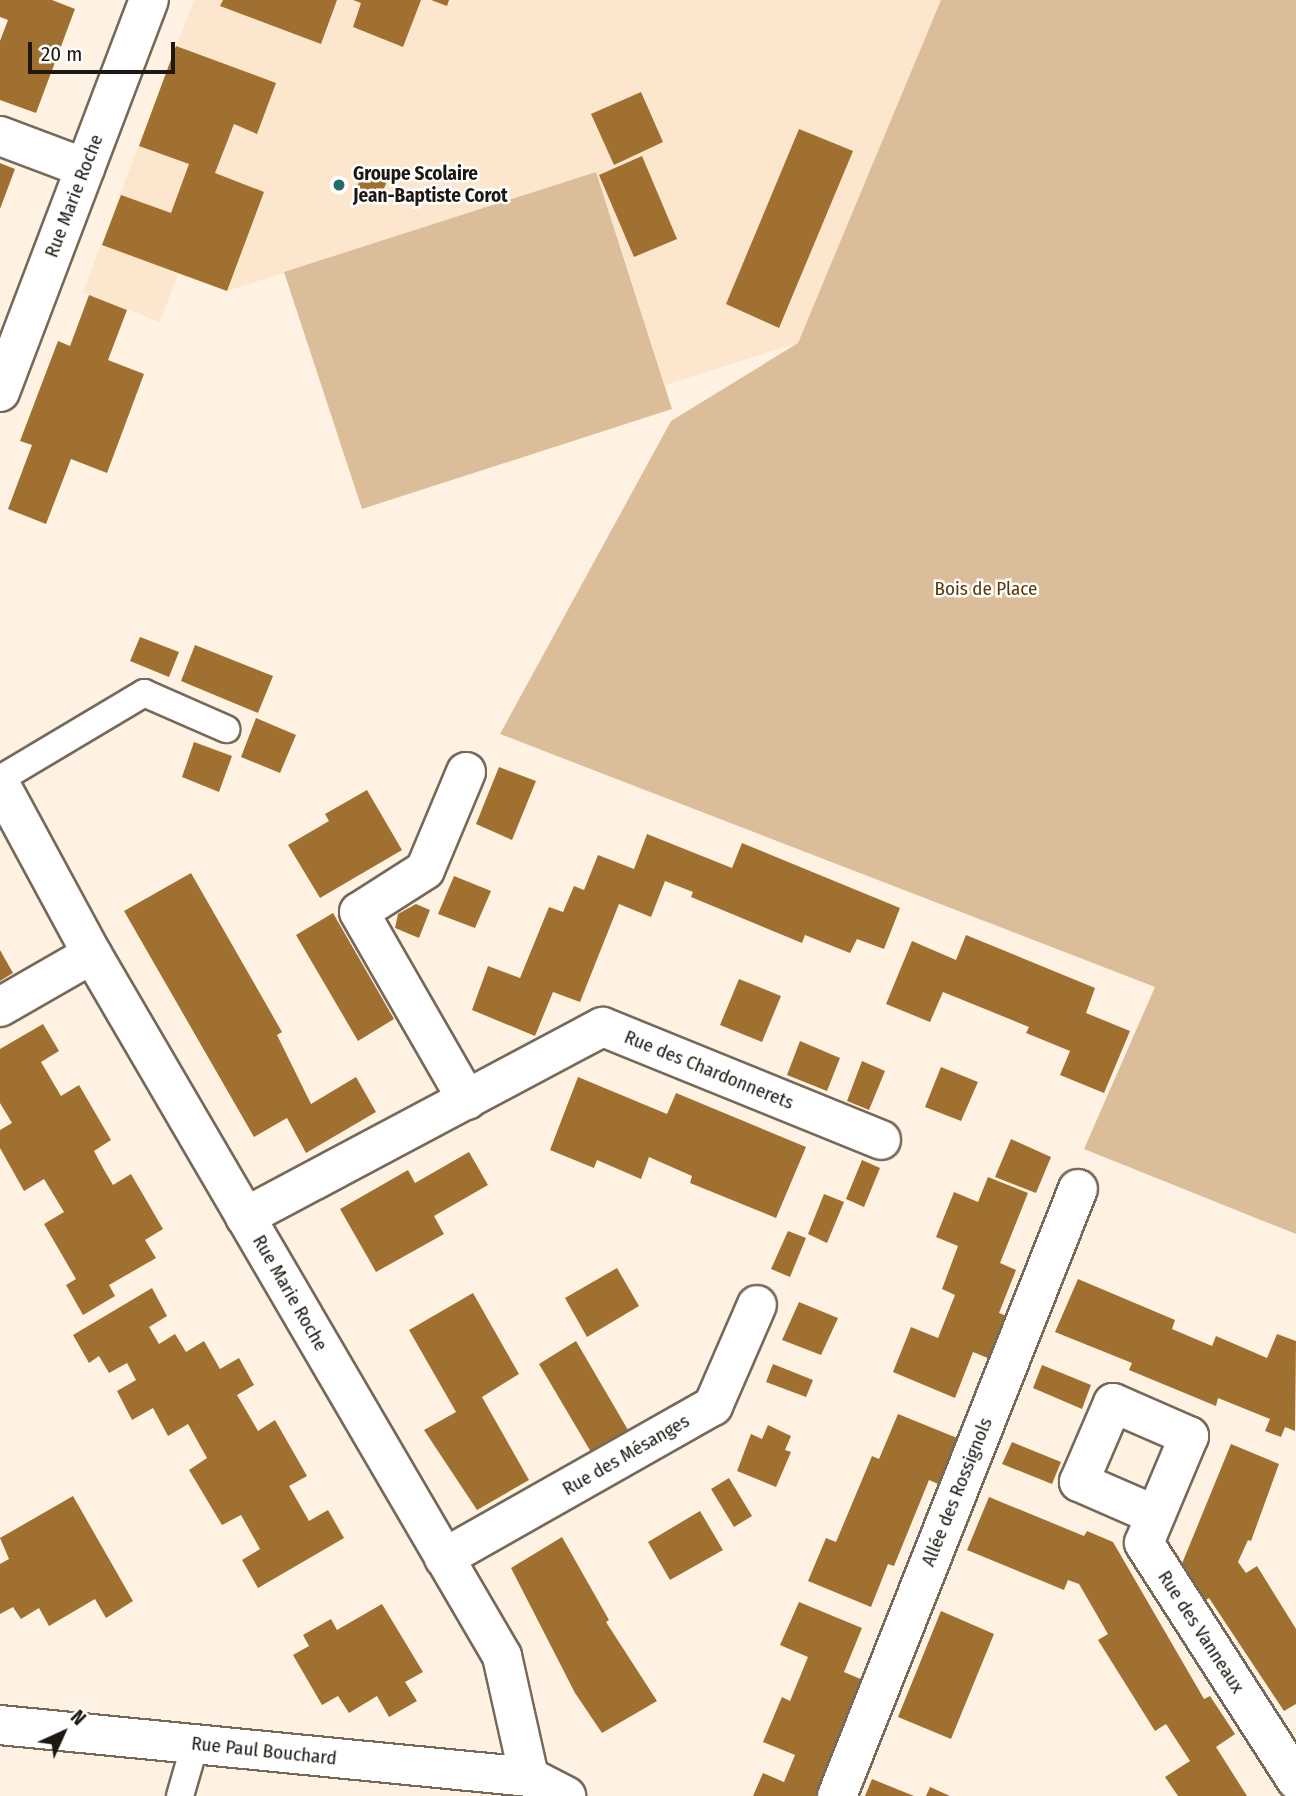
<!DOCTYPE html>
<meta charset="utf-8">
<style>
body{margin:0}
#map{position:relative;width:1296px;height:1796px;overflow:hidden;background:#fff2e3;font-family:"Fira Sans Condensed",sans-serif}
div>[style]{position:absolute}
[style*='--x']{left:calc(var(--x)*1px);top:calc(var(--y)*1px);width:calc(var(--w)*1px);rotate:calc(var(--a)*1deg)}
.built>*{inset:0;background:#fce6cd}
.green>*{inset:0;background:#dcbd99}
.building>*{inset:0;background:#a07030}
.roads{filter:drop-shadow(2px 0 #776959) drop-shadow(-2px 0 #776959) drop-shadow(0 2px #776959) drop-shadow(0 -2px #776959)}
.lane>*{height:26px;margin:-13px;padding:0 13px;transform-origin:13px;border-radius:13px;background:#fff}
.street>*{height:38px;margin:-19px;padding:0 19px;transform-origin:19px;border-radius:19px;background:#fff}
.dots>*{width:19px;height:19px;translate:-50% -50%;box-sizing:border-box;border:4px solid #fff;border-radius:50%}
span{translate:-50% -50%;white-space:nowrap;text-align:center;line-height:1.15;-webkit-text-stroke:5px #fff;paint-order:stroke}
.poi-label{font-size:19px;color:#1e1812;font-weight:700}
.left{translate:0 -50%;text-align:left}
.street-label{font-size:19px;color:#1e1812}
.park-label{font-size:19px;color:#5a3803}
.north{position:absolute;left:28px;top:1698px;width:70px;height:70px;-webkit-text-stroke:5px #fff;paint-order:stroke;rotate:45deg;font-size:19px;font-weight:700;line-height:28px;text-align:center;color:#1e1812}
.north::after{content:'';display:block;margin:auto;width:24px;height:32px;background:#1e1812;clip-path:polygon(50% 0,100% 100%,50% 72%,0 100%)}
.scale{position:absolute;left:28px;top:42px;width:147px;height:32px;box-sizing:border-box;border:4px solid #1e1812;border-top:0;padding-left:9px;font-size:21px;line-height:24px;white-space:nowrap;color:#1e1812;-webkit-text-stroke:5px #fff;paint-order:stroke}
</style>
<div id="map">
<div class="built">
<i style="clip-path:polygon(194px 0,941px 0,798px 343px,665px 385px,596px 172px,227px 291px,178px 274px,160px 322px,83px 292px)"></i>
</div>
<div class="green">
<i style="clip-path:polygon(941px 0,1296px 0,1296px 1234px,1084px 1149px,1155px 987px,500px 734px,671px 421px,798px 343px)"></i>
<i style="clip-path:polygon(596px 172px,672px 409px,362px 509px,284px 272px)"></i>
</div>
<div class="building">
<i style="clip-path:polygon(0 0,52px 0,75px 9px,36px 113px,0 100px,0 41px,8px 20px,0 17px)"></i>
<i style="clip-path:polygon(223px 0,337px 0,321px 44px,220px 6px)"></i>
<i style="clip-path:polygon(353px 0,421px 0,403px 47px,353px 27px,361px 3px)"></i>
<i style="clip-path:polygon(431px 0,449px 0,447px 6px)"></i>
<i style="clip-path:polygon(176px 46px,276px 83px,257px 134px,234px 124px,215px 173px,264px 192px,227px 291px,102px 245px,121px 195px,171px 213px,189px 164px,139px 146px)"></i>
<i style="clip-path:polygon(641px 92px,663px 142px,614px 165px,591px 114px)"></i>
<i style="clip-path:polygon(799px 129px,853px 151px,779px 328px,726px 304px)"></i>
<i style="clip-path:polygon(642px 156px,677px 239px,634px 257px,599px 175px)"></i>
<i style="clip-path:polygon(0 163px,15px 169px,0 209px)"></i>
<i style="clip-path:polygon(363px 172px,387px 181px,381px 196px,357px 187px)"></i>
<i style="clip-path:polygon(89px 295px,127px 310px,108px 360px,144px 374px,107px 473px,71px 459px,46px 524px,8px 509px,32px 445px,20px 441px,58px 341px,70px 346px)"></i>
<i style="clip-path:polygon(140px 637px,179px 652px,169px 677px,130px 661px)"></i>
<i style="clip-path:polygon(195px 645px,273px 676px,258px 713px,181px 681px)"></i>
<i style="clip-path:polygon(256px 718px,296px 735px,280px 773px,241px 757px)"></i>
<i style="clip-path:polygon(194px 742px,232px 756px,219px 792px,182px 777px)"></i>
<i style="clip-path:polygon(499px 767px,536px 781px,512px 840px,476px 824px)"></i>
<i style="clip-path:polygon(367px 790px,402px 850px,320px 898px,288px 845px,329px 821px,325px 814px)"></i>
<i style="clip-path:polygon(647px 834px,732px 868px,742px 843px,900px 908px,884px 949px,857px 939px,850px 953px,805px 935px,802px 943px,691px 897px,693px 892px,665px 881px,651px 917px,619px 904px,580px 1002px,553px 992px,535px 1036px,472px 1010px,488px 966px,520px 978px,549px 907px,563px 912px,574px 886px,584px 890px,598px 855px,634px 869px)"></i>
<i style="clip-path:polygon(191px 873px,282px 1032px,277px 1035px,311px 1104px,356px 1077px,376px 1112px,306px 1153px,287px 1118px,254px 1137px,124px 911px)"></i>
<i style="clip-path:polygon(454px 876px,491px 891px,475px 928px,438px 914px)"></i>
<i style="clip-path:polygon(416px 904px,430px 910px,419px 938px,395px 928px,398px 914px)"></i>
<i style="clip-path:polygon(333px 913px,394px 1019px,358px 1041px,296px 935px)"></i>
<i style="clip-path:polygon(966px 935px,1095px 988px,1086px 1013px,1130px 1031px,1104px 1093px,1060px 1075px,1070px 1051px,1026px 1033px,1029px 1027px,985px 1009px,943px 992px,930px 1022px,886px 1004px,912px 941px,956px 960px)"></i>
<i style="clip-path:polygon(0 950px,13px 973px,0 981px)"></i>
<i style="clip-path:polygon(739px 979px,781px 996px,762px 1042px,720px 1025px)"></i>
<i style="clip-path:polygon(43px 1024px,59px 1051px,41px 1062px,61px 1096px,79px 1085px,111px 1140px,94px 1151px,103px 1168px,113px 1185px,131px 1174px,163px 1229px,145px 1240px,156px 1258px,109px 1285px,115px 1296px,83px 1315px,66px 1285px,76px 1279px,44px 1224px,64px 1212px,44px 1179px,24px 1191px,0 1148px,0 1130px,12px 1123px,0 1103px,0 1049px)"></i>
<i style="clip-path:polygon(800px 1041px,840px 1058px,827px 1091px,787px 1075px)"></i>
<i style="clip-path:polygon(862px 1061px,885px 1071px,869px 1110px,847px 1101px)"></i>
<i style="clip-path:polygon(941px 1067px,978px 1082px,961px 1121px,925px 1107px)"></i>
<i style="clip-path:polygon(578px 1077px,667px 1114px,676px 1093px,806px 1147px,776px 1218px,690px 1183px,692px 1176px,649px 1157px,641px 1179px,597px 1160px,594px 1168px,550px 1150px)"></i>
<i style="clip-path:polygon(1011px 1139px,1051px 1157px,1036px 1193px,995px 1177px)"></i>
<i style="clip-path:polygon(469px 1152px,488px 1185px,434px 1216px,444px 1234px,376px 1272px,340px 1209px,408px 1170px,415px 1183px)"></i>
<i style="clip-path:polygon(862px 1160px,880px 1168px,864px 1207px,846px 1199px)"></i>
<i style="clip-path:polygon(988px 1177px,1028px 1193px,1000px 1263px,1016px 1270px,999px 1313px,1012px 1318px,995px 1361px,973px 1352px,955px 1398px,893px 1372px,911px 1327px,938px 1338px,955px 1295px,942px 1289px,958px 1246px,936px 1237px,954px 1192px,978px 1202px)"></i>
<i style="clip-path:polygon(824px 1194px,844px 1202px,827px 1243px,808px 1234px)"></i>
<i style="clip-path:polygon(788px 1231px,806px 1238px,790px 1277px,771px 1269px)"></i>
<i style="clip-path:polygon(617px 1268px,639px 1306px,587px 1337px,565px 1298px)"></i>
<i style="clip-path:polygon(1078px 1279px,1175px 1320px,1172px 1329px,1212px 1346px,1216px 1336px,1267px 1358px,1277px 1334px,1296px 1341px,1295px 1431px,1285px 1427px,1281px 1437px,1265px 1431px,1270px 1419px,1218px 1398px,1216px 1406px,1129px 1370px,1132px 1363px,1055px 1332px)"></i>
<i style="clip-path:polygon(152px 1288px,167px 1316px,149px 1327px,159px 1344px,175px 1334px,186px 1352px,204px 1341px,220px 1369px,239px 1358px,254px 1385px,237px 1395px,258px 1431px,275px 1420px,307px 1476px,289px 1486px,309px 1521px,328px 1510px,344px 1538px,258px 1588px,242px 1560px,260px 1549px,241px 1515px,222px 1525px,189px 1470px,207px 1458px,188px 1424px,168px 1436px,153px 1408px,132px 1420px,117px 1391px,136px 1380px,127px 1363px,109px 1373px,99px 1356px,89px 1363px,73px 1335px)"></i>
<i style="clip-path:polygon(473px 1293px,519px 1374px,482px 1397px,529px 1480px,477px 1510px,424px 1430px,456px 1412px,409px 1330px)"></i>
<i style="clip-path:polygon(799px 1302px,838px 1318px,821px 1355px,782px 1340px)"></i>
<i style="clip-path:polygon(576px 1341px,628px 1430px,591px 1452px,539px 1364px)"></i>
<i style="clip-path:polygon(773px 1364px,813px 1380px,806px 1397px,766px 1382px)"></i>
<i style="clip-path:polygon(1042px 1365px,1091px 1385px,1082px 1409px,1033px 1388px)"></i>
<i style="clip-path:polygon(898px 1414px,962px 1440px,943px 1486px,929px 1480px,894px 1566px,888px 1564px,871px 1607px,808px 1581px,826px 1538px,836px 1542px,872px 1456px,879px 1459px)"></i>
<i style="clip-path:polygon(768px 1425px,791px 1436px,785px 1450px,791px 1452px,776px 1487px,737px 1471px,751px 1434px,762px 1439px)"></i>
<i style="clip-path:polygon(1012px 1442px,1061px 1462px,1052px 1484px,1002px 1464px)"></i>
<i style="clip-path:polygon(1231px 1444px,1279px 1464px,1251px 1541px,1248px 1540px,1238px 1562px,1246px 1573px,1257px 1566px,1296px 1629px,1296px 1704px,1284px 1711px,1209px 1598px,1203px 1602px,1181px 1566px)"></i>
<i style="clip-path:polygon(729px 1478px,752px 1516px,734px 1527px,711px 1489px)"></i>
<i style="clip-path:polygon(73px 1496px,133px 1601px,106px 1618px,95px 1599px,49px 1626px,39px 1608px,21px 1619px,13px 1607px,0 1614px,0 1564px,9px 1559px,0 1538px)"></i>
<i style="clip-path:polygon(989px 1497px,1084px 1536px,1087px 1531px,1113px 1542px,1204px 1699px,1210px 1696px,1235px 1734px,1216px 1747px,1247px 1796px,1178px 1796px,1165px 1777px,1190px 1761px,1166px 1724px,1155px 1731px,1098px 1640px,1108px 1634px,1079px 1584px,1068px 1580px,1064px 1590px,967px 1550px)"></i>
<i style="clip-path:polygon(700px 1511px,723px 1550px,670px 1580px,648px 1542px)"></i>
<i style="clip-path:polygon(562px 1537px,609px 1620px,606px 1622px,657px 1701px,602px 1733px,575px 1693px,511px 1568px)"></i>
<i style="clip-path:polygon(799px 1602px,862px 1628px,844px 1672px,865px 1681px,818px 1796px,753px 1796px,763px 1773px,784px 1782px,795px 1755px,763px 1742px,782px 1697px,790px 1701px,808px 1657px,780px 1645px)"></i>
<i style="clip-path:polygon(382px 1604px,423px 1672px,405px 1682px,417px 1701px,389px 1717px,377px 1696px,349px 1713px,338px 1696px,322px 1705px,293px 1655px,309px 1646px,303px 1635px,331px 1619px,337px 1630px)"></i>
<i style="clip-path:polygon(941px 1611px,994px 1634px,951px 1739px,898px 1717px)"></i>
<i style="clip-path:polygon(872px 1779px,914px 1796px,865px 1796px)"></i>
<i style="clip-path:polygon(930px 1787px,950px 1796px,926px 1796px)"></i>
</div>
<div class="roads">
<div class="lane">
<i style="--x:0;--y:779;--w:168;--a:-30.8"></i>
<i style="--x:144;--y:693;--w:90;--a:23.7"></i>
<i style="--x:180;--y:1796;--w:54;--a:-73.9"></i>
</div>
<div class="street">
<i style="--x:0;--y:136;--w:91;--a:20.6"></i>
<i style="--x:0;--y:392;--w:419;--a:-69.2"></i>
<i style="--x:466;--y:772;--w:106;--a:112.7"></i>
<i style="--x:425;--y:870;--w:78;--a:147.5"></i>
<i style="--x:359;--y:912;--w:217;--a:60.1"></i>
<i style="--x:0;--y:784;--w:193;--a:61.6"></i>
<i style="--x:92;--y:954;--w:813;--a:59.71"></i>
<i style="--x:502;--y:1656;--w:124;--a:77.4"></i>
<i style="--x:529;--y:1777;--w:42;--a:27.2"></i>
<i style="--x:0;--y:1007;--w:106;--a:-29.9"></i>
<i style="--x:245;--y:1217;--w:405;--a:-28"></i>
<i style="--x:603;--y:1027;--w:300;--a:22.1"></i>
<i style="--x:1155;--y:1515;--w:83;--a:-156.5"></i>
<i style="--x:1079;--y:1482;--w:86;--a:-66.7"></i>
<i style="--x:1113;--y:1403;--w:83;--a:23.5"></i>
<i style="--x:1189;--y:1436;--w:116;--a:112.8"></i>
<i style="--x:1144;--y:1543;--w:282;--a:57.3"></i>
<i style="--x:444;--y:1558;--w:309;--a:-29.5"></i>
<i style="--x:713;--y:1406;--w:110;--a:-66.5"></i>
<i style="--x:0;--y:1725;--w:532;--a:5.61"></i>
<i style="--x:837;--y:1796;--w:653;--a:-68.35"></i>
</div>
</div>
<div class="dots">
<i style="left:339px;top:185px;background:#226d6a"></i>
</div>
<div class="poi-label">
<span class="left" style="left:353px;top:185px">Groupe Scolaire<br>Jean-Baptiste Corot</span>
</div>
<div class="street-label">
<span style="left:74px;top:196px;rotate:-69deg">Rue Marie Roche</span>
<span style="left:709px;top:1070px;rotate:22deg">Rue des Chardonnerets</span>
<span style="left:290px;top:1293px;rotate:60deg">Rue Marie Roche</span>
<span style="left:626px;top:1455px;rotate:-30deg">Rue des Mésanges</span>
<span style="left:957px;top:1492px;rotate:-68deg">Allée des Rossignols</span>
<span style="left:1201px;top:1632px;rotate:57deg">Rue des Vanneaux</span>
<span style="left:264px;top:1751px;rotate:6deg">Rue Paul Bouchard</span>
</div>
<div class="park-label">
<span style="left:986px;top:589px">Bois de Place</span>
</div>
<div class="north">N</div>
<div class="scale">20 m</div>
</div>
